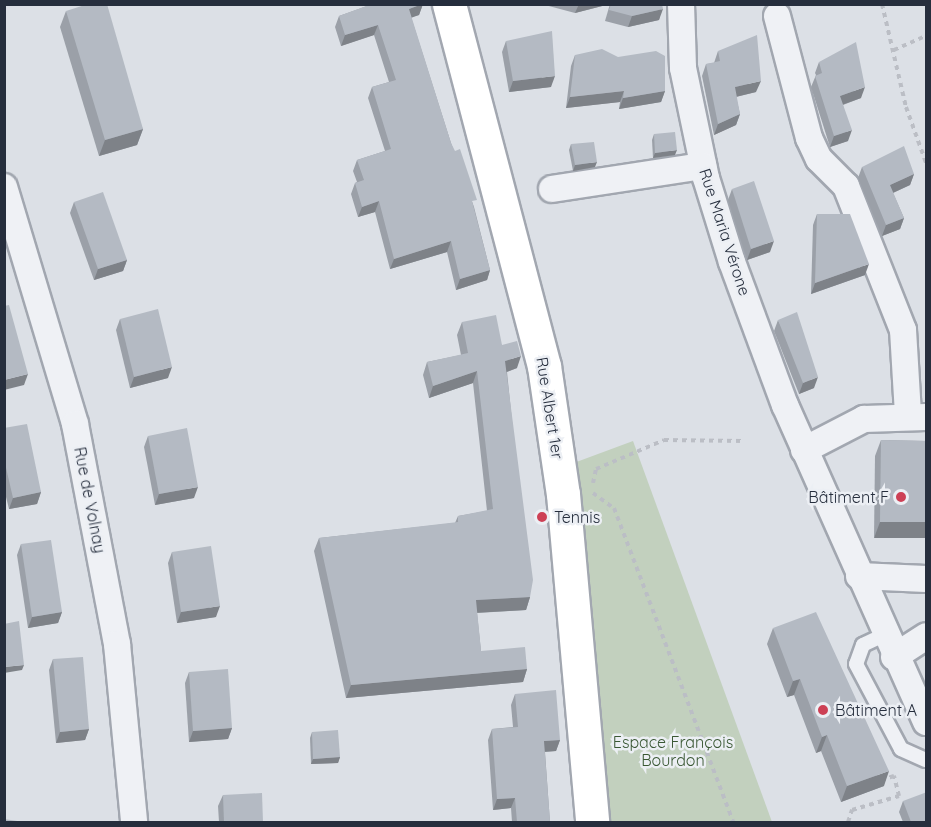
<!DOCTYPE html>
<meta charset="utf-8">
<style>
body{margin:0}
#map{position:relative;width:931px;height:827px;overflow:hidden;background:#dce0e6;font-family:Quicksand,sans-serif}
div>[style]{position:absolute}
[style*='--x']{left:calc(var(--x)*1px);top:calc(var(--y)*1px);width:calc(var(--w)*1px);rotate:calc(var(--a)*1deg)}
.green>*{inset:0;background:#c2d0be}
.path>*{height:4px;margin-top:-2px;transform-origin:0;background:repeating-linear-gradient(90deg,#bbbec5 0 4.5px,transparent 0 9px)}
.roads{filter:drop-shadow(2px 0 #a2a7b0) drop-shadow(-2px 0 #a2a7b0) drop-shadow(0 2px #a2a7b0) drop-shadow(0 -2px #a2a7b0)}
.service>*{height:14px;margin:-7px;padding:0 7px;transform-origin:7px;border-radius:7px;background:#eff1f5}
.minor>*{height:26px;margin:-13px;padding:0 13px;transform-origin:13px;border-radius:13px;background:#eff1f5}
.secondary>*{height:33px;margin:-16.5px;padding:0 16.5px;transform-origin:16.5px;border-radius:16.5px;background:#fff}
.wall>*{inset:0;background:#9ba0a8}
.shaded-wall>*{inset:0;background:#7e8288}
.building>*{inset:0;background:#b4bac3}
.dots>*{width:16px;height:16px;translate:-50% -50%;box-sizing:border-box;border:3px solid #eceff4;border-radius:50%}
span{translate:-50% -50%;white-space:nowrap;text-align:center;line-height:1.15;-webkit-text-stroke:5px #eceff4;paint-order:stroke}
.street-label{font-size:16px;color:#262e3d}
.poi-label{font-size:16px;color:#262e3d}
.right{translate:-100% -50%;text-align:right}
.left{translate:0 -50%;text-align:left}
.park-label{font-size:16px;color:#3a5834}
.frame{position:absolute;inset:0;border:6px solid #262e3d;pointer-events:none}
</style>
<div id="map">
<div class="green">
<i style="clip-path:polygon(633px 441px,772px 822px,608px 822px,571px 464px)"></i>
</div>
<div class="path">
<i style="--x:882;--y:4;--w:106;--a:76.9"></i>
<i style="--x:906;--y:107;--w:59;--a:70.3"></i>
<i style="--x:926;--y:4;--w:1;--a:90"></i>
<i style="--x:894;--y:50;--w:35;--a:-24"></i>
<i style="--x:593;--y:483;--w:14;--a:-78"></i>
<i style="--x:596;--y:469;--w:74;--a:-23.1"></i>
<i style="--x:664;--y:440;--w:80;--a:0.7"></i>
<i style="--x:593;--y:493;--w:26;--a:36"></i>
<i style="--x:614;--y:508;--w:336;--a:69.2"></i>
<i style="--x:848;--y:822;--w:13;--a:-72"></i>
<i style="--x:852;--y:810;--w:49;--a:-16.6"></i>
<i style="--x:899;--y:796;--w:21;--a:-104"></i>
<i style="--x:894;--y:776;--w:10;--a:163"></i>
</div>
<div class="roads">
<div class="service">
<i style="--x:884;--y:635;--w:23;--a:155"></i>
<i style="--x:863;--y:645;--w:20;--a:110"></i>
<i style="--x:856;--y:664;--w:96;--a:62.1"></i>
<i style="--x:901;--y:749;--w:27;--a:24"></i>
</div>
<div class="minor">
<i style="--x:681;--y:4;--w:64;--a:88.2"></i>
<i style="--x:683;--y:68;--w:112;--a:78.2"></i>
<i style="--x:706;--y:178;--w:88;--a:72.8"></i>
<i style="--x:732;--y:262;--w:153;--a:69.7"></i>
<i style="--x:785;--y:405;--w:347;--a:66"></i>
<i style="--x:777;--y:16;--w:126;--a:75.3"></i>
<i style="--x:809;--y:138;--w:23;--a:65"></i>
<i style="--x:819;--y:159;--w:38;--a:45"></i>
<i style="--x:846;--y:186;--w:155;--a:68.4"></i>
<i style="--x:903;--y:330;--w:85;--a:86.6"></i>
<i style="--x:4;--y:187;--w:247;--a:73.3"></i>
<i style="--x:75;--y:424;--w:224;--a:79.2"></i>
<i style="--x:117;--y:644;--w:179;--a:84.5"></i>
<i style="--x:552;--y:189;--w:153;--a:-8.7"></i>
<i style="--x:804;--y:450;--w:68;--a:-27.3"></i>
<i style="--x:864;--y:419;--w:62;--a:-1.8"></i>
<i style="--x:859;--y:576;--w:67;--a:2.6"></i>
<i style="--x:894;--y:657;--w:38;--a:-33"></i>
</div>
<div class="secondary">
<i style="--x:449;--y:4;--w:374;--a:75.3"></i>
<i style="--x:544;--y:366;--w:129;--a:81.6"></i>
<i style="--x:563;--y:494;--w:329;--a:84.9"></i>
</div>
</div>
<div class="wall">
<i style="clip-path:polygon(367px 4px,423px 4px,419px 15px,411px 17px,451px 143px,474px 207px,490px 270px,487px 280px,456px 290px,447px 252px,390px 269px,375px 212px,358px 217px,351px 194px,355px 183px,357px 182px,353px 171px,357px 160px,385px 151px,368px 98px,372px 87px,389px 82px,374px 35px,341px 46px,335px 27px,339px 16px,367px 6px)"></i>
<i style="clip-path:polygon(546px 4px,610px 4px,575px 13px,545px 5px)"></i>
<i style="clip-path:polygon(610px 4px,662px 4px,659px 20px,628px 27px,605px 21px)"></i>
<i style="clip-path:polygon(66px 11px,143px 129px,137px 145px,99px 156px,60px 27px)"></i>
<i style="clip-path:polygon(506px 41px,551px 87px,509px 92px,502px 52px)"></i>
<i style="clip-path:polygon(718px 51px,756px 92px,736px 97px,740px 114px,736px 125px,714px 135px,702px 76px,706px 64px,714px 63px)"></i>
<i style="clip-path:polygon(575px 55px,665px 91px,661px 102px,619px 109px,620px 102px,566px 108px,571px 66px)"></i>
<i style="clip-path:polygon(819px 62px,861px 98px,843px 105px,848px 141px,830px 147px,811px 87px,816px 75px,815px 73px)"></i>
<i style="clip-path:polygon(654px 134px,675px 155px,653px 158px,652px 140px)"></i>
<i style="clip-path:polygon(571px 144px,595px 167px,573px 171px,569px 150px)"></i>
<i style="clip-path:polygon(862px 167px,914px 174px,910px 185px,893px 193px,904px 218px,900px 229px,882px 236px,858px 178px)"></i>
<i style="clip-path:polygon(732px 189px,770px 252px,747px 260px,728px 200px)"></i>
<i style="clip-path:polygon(74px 202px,127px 260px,123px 271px,94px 280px,70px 213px)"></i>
<i style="clip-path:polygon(817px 214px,865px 275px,811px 294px,813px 225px)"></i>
<i style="clip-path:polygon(120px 319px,168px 378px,130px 388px,116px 330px)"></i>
<i style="clip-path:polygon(778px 320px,814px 388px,799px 394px,774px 331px)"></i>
<i style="clip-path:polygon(462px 322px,502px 345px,517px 368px,507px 372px,530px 597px,526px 610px,477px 613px,481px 651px,527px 669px,523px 682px,346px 698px,314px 551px,319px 538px,455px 523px,458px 516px,487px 511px,473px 383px,429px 398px,423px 375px,427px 362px,461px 355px,457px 335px)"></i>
<i style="clip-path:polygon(4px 428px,41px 492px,37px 504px,9px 509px,4px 489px)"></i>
<i style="clip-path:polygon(148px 436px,194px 498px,155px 505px,144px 447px)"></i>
<i style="clip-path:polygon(881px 440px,927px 441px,874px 538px,875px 456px)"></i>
<i style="clip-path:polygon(21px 544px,62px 612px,58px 623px,28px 628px,17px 555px)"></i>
<i style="clip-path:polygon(172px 552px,216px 617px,177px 623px,168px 563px)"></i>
<i style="clip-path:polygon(773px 628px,884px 786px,841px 802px,821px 751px,816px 753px,794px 695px,787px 697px,767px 644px)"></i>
<i style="clip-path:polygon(53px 659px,89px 729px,85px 740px,56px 743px,49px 670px)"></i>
<i style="clip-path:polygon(189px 672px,232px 728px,228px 739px,189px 742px,185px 683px)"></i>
<i style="clip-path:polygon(515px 694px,560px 740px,556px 751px,545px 752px,550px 822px,512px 822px,511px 808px,493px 810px,488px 740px,492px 729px,513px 727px,511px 705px)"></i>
<i style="clip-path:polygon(312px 732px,340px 757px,338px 763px,311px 764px,310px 738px)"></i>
<i style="clip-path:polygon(223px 795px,263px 822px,219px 822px,218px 806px)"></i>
<i style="clip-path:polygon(903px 801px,927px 822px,903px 822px,899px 812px)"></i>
</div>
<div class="shaded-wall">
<i style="clip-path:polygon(423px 4px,419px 15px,405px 20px,409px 9px)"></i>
<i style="clip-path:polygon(579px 4px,610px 4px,575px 13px)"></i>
<i style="clip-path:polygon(663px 9px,659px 20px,628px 27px,632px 16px)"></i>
<i style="clip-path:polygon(378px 25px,374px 35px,341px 46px,345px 35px)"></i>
<i style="clip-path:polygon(555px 76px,551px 87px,509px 92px,513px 81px)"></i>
<i style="clip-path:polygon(761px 81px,756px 92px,731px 98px,735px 87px)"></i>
<i style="clip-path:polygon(865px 87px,861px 98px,836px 107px,840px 96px)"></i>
<i style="clip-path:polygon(624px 91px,620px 102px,566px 108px,570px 97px)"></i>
<i style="clip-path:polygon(665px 91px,661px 102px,619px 109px,623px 98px)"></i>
<i style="clip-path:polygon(740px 114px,736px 125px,714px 135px,718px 124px)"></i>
<i style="clip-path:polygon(143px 129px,137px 145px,99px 156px,105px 140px)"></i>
<i style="clip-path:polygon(852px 130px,848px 141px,830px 147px,834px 136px)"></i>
<i style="clip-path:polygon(677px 150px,675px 155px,653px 158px,655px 153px)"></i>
<i style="clip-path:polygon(597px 162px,595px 167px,573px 171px,575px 165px)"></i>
<i style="clip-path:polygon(914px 174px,910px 185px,886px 196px,890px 185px)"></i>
<i style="clip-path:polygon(379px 201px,375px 212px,358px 217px,362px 207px)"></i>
<i style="clip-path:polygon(904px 218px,900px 229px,882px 236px,886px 225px)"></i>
<i style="clip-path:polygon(451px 241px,447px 252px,390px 269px,394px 259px)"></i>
<i style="clip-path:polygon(774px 241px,770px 252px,747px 260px,751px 249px)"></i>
<i style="clip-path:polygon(127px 260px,123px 271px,94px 280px,98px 269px)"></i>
<i style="clip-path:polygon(869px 264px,865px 275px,811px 294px,815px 283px)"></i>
<i style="clip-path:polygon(490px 270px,487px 280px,456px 290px,460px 279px)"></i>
<i style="clip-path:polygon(521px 356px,517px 368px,501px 374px,505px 361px)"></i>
<i style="clip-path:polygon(172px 367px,168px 378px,130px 388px,134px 377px)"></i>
<i style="clip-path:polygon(477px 371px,473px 383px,429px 398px,433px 386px)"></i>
<i style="clip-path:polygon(28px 374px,24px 385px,4px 390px,4px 380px)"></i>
<i style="clip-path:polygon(818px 377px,814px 388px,799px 394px,803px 383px)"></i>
<i style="clip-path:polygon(198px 487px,194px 498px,155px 505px,159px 494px)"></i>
<i style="clip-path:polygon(41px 492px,37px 504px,9px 509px,13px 498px)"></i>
<i style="clip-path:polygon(880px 522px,927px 522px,927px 538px,874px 538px)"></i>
<i style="clip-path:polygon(530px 597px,526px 610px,472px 613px,476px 600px)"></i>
<i style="clip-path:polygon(220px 606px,216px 617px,177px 623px,181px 612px)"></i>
<i style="clip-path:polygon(62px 612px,58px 623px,28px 628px,32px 617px)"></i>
<i style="clip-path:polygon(24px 665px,22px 670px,4px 673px,4px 667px)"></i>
<i style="clip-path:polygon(527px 669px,523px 682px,346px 698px,351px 685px)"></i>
<i style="clip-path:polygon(800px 679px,794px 695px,787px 697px,793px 681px)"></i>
<i style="clip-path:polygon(232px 728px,228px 739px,189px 742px,193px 731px)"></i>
<i style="clip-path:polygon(89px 729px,85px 740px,56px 743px,60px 732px)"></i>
<i style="clip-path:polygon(827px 735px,821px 751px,816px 753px,822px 737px)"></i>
<i style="clip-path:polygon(560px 740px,556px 751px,540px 752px,544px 741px)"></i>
<i style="clip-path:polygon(340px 757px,338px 763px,311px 764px,313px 759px)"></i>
<i style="clip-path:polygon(889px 771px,884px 786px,841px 802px,847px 786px)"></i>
<i style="clip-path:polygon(515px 798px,511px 808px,493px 810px,497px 799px)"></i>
</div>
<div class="building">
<i style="clip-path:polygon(88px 4px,107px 4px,143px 129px,105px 140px,66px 11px)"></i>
<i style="clip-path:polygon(372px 4px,422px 4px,409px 9px,451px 143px,455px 151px,460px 149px,477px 200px,472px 201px,490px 270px,460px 279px,451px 241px,394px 259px,379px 201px,362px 207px,355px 183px,364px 180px,357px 160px,391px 149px,372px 87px,396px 80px,378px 25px,345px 35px,339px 16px)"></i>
<i style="clip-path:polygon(611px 4px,662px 4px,663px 9px,632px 16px,609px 10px)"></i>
<i style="clip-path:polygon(552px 31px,555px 76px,513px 81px,506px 41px)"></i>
<i style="clip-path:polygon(757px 35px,761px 81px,735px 87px,740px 114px,718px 124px,706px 64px,720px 61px,718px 51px)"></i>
<i style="clip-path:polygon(856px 42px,865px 87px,840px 96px,852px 130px,834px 136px,815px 76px,822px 73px,819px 62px)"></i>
<i style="clip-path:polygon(602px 49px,618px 57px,656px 51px,665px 56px,665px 91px,623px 98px,624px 91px,570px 97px,575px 55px)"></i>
<i style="clip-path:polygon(675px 132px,677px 150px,655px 153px,654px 134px)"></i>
<i style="clip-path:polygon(594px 142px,597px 162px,575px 165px,571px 144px)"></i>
<i style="clip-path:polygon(904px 146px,914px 174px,890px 185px,904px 218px,886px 225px,862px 167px)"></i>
<i style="clip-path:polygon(754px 181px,774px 241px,751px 249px,732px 189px)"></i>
<i style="clip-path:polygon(103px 192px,127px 260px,98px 269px,74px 202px)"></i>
<i style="clip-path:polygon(817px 214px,850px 214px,869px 264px,815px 283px)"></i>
<i style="clip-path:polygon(9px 305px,28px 374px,4px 380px,4px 306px)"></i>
<i style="clip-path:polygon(158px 309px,172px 367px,134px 377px,120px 319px)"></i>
<i style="clip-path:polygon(797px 312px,818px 377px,803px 383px,778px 320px)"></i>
<i style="clip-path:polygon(496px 315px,502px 345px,517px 341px,521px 356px,505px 361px,533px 580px,530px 597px,476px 600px,481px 651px,525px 647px,527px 669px,351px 685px,319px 538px,458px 522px,458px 516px,493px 509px,477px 371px,433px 386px,427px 362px,468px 353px,462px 322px)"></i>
<i style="clip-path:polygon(27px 424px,41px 492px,13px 498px,4px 459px,4px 428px)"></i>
<i style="clip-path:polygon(187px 428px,198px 487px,159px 494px,148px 436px)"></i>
<i style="clip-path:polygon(881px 440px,927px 441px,927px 522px,880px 522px)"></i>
<i style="clip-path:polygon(51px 540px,62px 612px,32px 617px,21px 544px)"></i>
<i style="clip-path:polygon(211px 546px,220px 606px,181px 612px,172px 552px)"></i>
<i style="clip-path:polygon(816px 612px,889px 771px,847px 786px,827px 735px,822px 737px,800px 679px,793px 681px,773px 628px)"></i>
<i style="clip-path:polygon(19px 621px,24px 665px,4px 667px,4px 624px)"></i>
<i style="clip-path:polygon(83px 657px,89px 729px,60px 732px,53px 659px)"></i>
<i style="clip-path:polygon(228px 669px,232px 728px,193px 731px,189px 672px)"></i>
<i style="clip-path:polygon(556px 690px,560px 740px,544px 741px,550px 822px,517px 822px,515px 798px,497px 799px,492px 729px,518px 727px,515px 694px)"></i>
<i style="clip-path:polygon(338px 730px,340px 757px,313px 759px,312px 732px)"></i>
<i style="clip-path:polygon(927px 792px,927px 822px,911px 822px,903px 801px)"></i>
<i style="clip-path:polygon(262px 793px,263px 822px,224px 822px,223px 795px)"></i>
<i style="clip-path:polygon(4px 819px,24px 822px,4px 822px)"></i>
</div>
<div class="dots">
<i style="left:901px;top:497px;background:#cd4055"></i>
<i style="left:542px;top:517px;background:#cd4055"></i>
<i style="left:823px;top:710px;background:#cd4055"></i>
</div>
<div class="street-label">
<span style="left:725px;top:232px;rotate:72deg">Rue Maria Vérone</span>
<span style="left:550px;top:408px;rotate:81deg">Rue Albert 1er</span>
<span style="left:90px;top:500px;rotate:79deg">Rue de Volnay</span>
</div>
<div class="poi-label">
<span class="right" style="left:889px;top:497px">Bâtiment F</span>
<span class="left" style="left:554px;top:517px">Tennis</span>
<span class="left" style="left:835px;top:710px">Bâtiment A</span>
</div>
<div class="park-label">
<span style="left:673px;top:751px">Espace François<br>Bourdon</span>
</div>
<div class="frame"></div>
</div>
